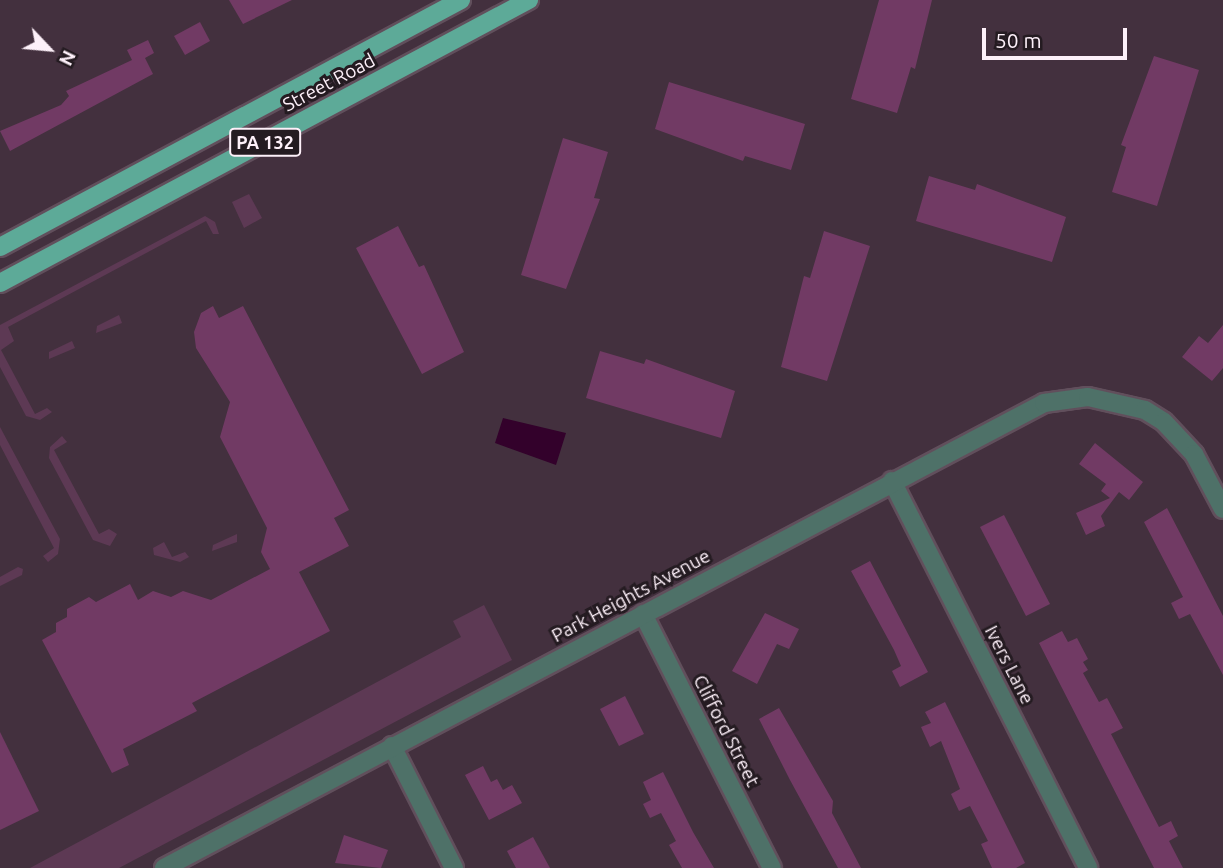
<!DOCTYPE html>
<style>
body{margin:0}
#map{position:relative;width:1223px;height:868px;overflow:hidden;background:#43303e;font-family:Ubuntu,sans-serif}
div>[style]{position:absolute}
[style*='--x']{left:calc(var(--x)*1px);top:calc(var(--y)*1px);width:calc(var(--w)*1px);rotate:calc(var(--a)*1deg)}
.green>*{inset:0;background:#5d3954}
.water>*{inset:0;background:#33012b}
.building>*{inset:0;background:#713a64}
.roads{filter:drop-shadow(2px 0 #614f5c) drop-shadow(-2px 0 #614f5c) drop-shadow(0 2px #614f5c) drop-shadow(0 -2px #614f5c)}
.minor>*{height:18px;margin:-9px;padding:0 9px;transform-origin:9px;border-radius:9px;background:#4e7168}
.primary>*{height:18px;margin:-9px;padding:0 9px;transform-origin:9px;border-radius:9px;background:#5daa98}
span{translate:-50% -50%;white-space:nowrap;text-align:center;line-height:1.15;-webkit-text-stroke:6px #241b21;paint-order:stroke}
.shield-label span{padding:2px 5px;background:#241b21;border:2px solid;border-radius:5px;-webkit-text-stroke-width:0}
.shield-label{font-size:18px;color:#fdf0f9;font-weight:700}
.street-label{font-size:19px;color:#fdf0f9}
.north{position:absolute;left:14px;top:14px;width:70px;height:70px;-webkit-text-stroke:5px #241b21;paint-order:stroke;rotate:116deg;font-size:19px;font-weight:700;line-height:28px;text-align:center;color:#fdf0f9}
.north::after{content:'';display:block;margin:auto;width:24px;height:32px;background:#fdf0f9;clip-path:polygon(50% 0,100% 100%,50% 72%,0 100%)}
.scale{position:absolute;left:982px;top:28px;width:145px;height:32px;box-sizing:border-box;border:4px solid #fdf0f9;border-top:0;padding-left:9px;font-size:21px;line-height:24px;white-space:nowrap;color:#fdf0f9;-webkit-text-stroke:5px #241b21;paint-order:stroke}
</style>
<div id="map">
<div class="green">
<i style="clip-path:polygon(249px 194px,262px 218px,244px 228px,232px 202px)"></i>
<i style="clip-path:polygon(205px 216px,215px 222px,219px 234px,213px 234px,206px 221px,8px 327px,14px 341px,1px 350px,35px 414px,47px 408px,52px 412px,40px 420px,26px 416px,0 367px,0 325px)"></i>
<i style="clip-path:polygon(119px 315px,122px 323px,96px 333px,97px 326px)"></i>
<i style="clip-path:polygon(72px 341px,75px 348px,49px 359px,49px 352px)"></i>
<i style="clip-path:polygon(0 427px,60px 539px,58px 554px,48px 562px,43px 556px,54px 548px,0 445px)"></i>
<i style="clip-path:polygon(62px 436px,67px 442px,54px 450px,99px 534px,109px 529px,117px 534px,110px 546px,93px 540px,49px 458px,50px 447px)"></i>
<i style="clip-path:polygon(237px 534px,237px 542px,212px 551px,213px 545px)"></i>
<i style="clip-path:polygon(164px 542px,172px 557px,185px 552px,189px 557px,180px 562px,154px 555px,153px 548px)"></i>
<i style="clip-path:polygon(18px 567px,23px 569px,22px 575px,0 586px,0 577px)"></i>
<i style="clip-path:polygon(484px 605px,512px 660px,119px 868px,30px 868px,461px 637px,453px 621px)"></i>
</div>
<div class="water">
<i style="clip-path:polygon(503px 418px,566px 433px,556px 465px,495px 443px)"></i>
</div>
<div class="building">
<i style="clip-path:polygon(229px 0,292px 0,243px 24px)"></i>
<i style="clip-path:polygon(879px 0,932px 0,915px 69px,911px 67px,897px 113px,851px 99px)"></i>
<i style="clip-path:polygon(200px 22px,210px 41px,185px 55px,174px 36px)"></i>
<i style="clip-path:polygon(148px 40px,154px 53px,145px 58px,153px 74px,10px 151px,0 131px,61px 105px,69px 96px,66px 91px,132px 60px,127px 50px)"></i>
<i style="clip-path:polygon(1154px 56px,1199px 70px,1157px 206px,1112px 192px,1126px 147px,1121px 145px)"></i>
<i style="clip-path:polygon(669px 82px,805px 124px,791px 170px,745px 156px,743px 161px,655px 129px)"></i>
<i style="clip-path:polygon(563px 138px,608px 152px,594px 198px,600px 199px,566px 289px,521px 275px)"></i>
<i style="clip-path:polygon(929px 176px,975px 190px,977px 184px,1066px 217px,1052px 262px,916px 221px)"></i>
<i style="clip-path:polygon(398px 226px,419px 267px,424px 265px,464px 352px,422px 374px,356px 248px)"></i>
<i style="clip-path:polygon(824px 231px,870px 246px,827px 381px,781px 367px,804px 276px,810px 278px)"></i>
<i style="clip-path:polygon(213px 306px,219px 318px,243px 306px,349px 510px,334px 518px,349px 546px,299px 572px,330px 631px,192px 703px,197px 711px,123px 749px,129px 765px,112px 773px,42px 640px,56px 632px,56px 623px,67px 617px,67px 609px,89px 597px,96px 602px,130px 584px,138px 600px,153px 591px,171px 597px,183px 591px,211px 600px,270px 569px,261px 552px,267px 528px,220px 437px,230px 402px,196px 348px,194px 332px,201px 313px)"></i>
<i style="clip-path:polygon(1223px 325px,1223px 368px,1212px 381px,1182px 357px,1199px 336px,1208px 343px)"></i>
<i style="clip-path:polygon(600px 351px,644px 364px,646px 359px,735px 391px,721px 438px,586px 398px)"></i>
<i style="clip-path:polygon(1095px 443px,1143px 482px,1129px 500px,1119px 492px,1101px 516px,1105px 526px,1086px 535px,1076px 513px,1110px 498px,1101px 491px,1106px 484px,1079px 464px)"></i>
<i style="clip-path:polygon(1167px 508px,1223px 616px,1223px 675px,1190px 614px,1179px 619px,1171px 603px,1183px 597px,1144px 522px)"></i>
<i style="clip-path:polygon(1004px 515px,1050px 604px,1026px 616px,980px 527px)"></i>
<i style="clip-path:polygon(870px 561px,928px 672px,900px 687px,892px 671px,901px 666px,894px 650px,851px 571px)"></i>
<i style="clip-path:polygon(765px 613px,799px 629px,789px 649px,777px 644px,757px 684px,732px 671px)"></i>
<i style="clip-path:polygon(1062px 631px,1068px 642px,1077px 638px,1088px 659px,1083px 662px,1088px 670px,1083px 673px,1099px 702px,1107px 698px,1123px 728px,1111px 734px,1159px 827px,1171px 821px,1178px 836px,1169px 841px,1183px 868px,1154px 868px,1039px 643px)"></i>
<i style="clip-path:polygon(625px 696px,644px 734px,619px 746px,600px 709px)"></i>
<i style="clip-path:polygon(945px 702px,1025px 863px,1016px 868px,992px 868px,981px 844px,988px 841px,970px 806px,959px 811px,951px 794px,960px 789px,941px 741px,930px 747px,921px 727px,931px 723px,925px 712px)"></i>
<i style="clip-path:polygon(779px 708px,833px 801px,832px 813px,861px 868px,838px 868px,790px 780px,759px 719px)"></i>
<i style="clip-path:polygon(0 732px,39px 811px,0 830px)"></i>
<i style="clip-path:polygon(483px 766px,491px 782px,497px 779px,503px 790px,512px 785px,522px 803px,489px 820px,465px 775px)"></i>
<i style="clip-path:polygon(663px 772px,693px 832px,714px 868px,682px 868px,669px 845px,676px 841px,661px 813px,650px 818px,643px 804px,651px 800px,643px 782px)"></i>
<i style="clip-path:polygon(344px 835px,388px 850px,381px 868px,335px 863px)"></i>
<i style="clip-path:polygon(533px 837px,550px 868px,516px 868px,507px 851px)"></i>
</div>
<div class="roads">
<div class="minor">
<i style="--x:892;--y:481;--w:434;--a:63.1"></i>
<i style="--x:643;--y:614;--w:285;--a:63.1"></i>
<i style="--x:392;--y:746;--w:137;--a:63.1"></i>
<i style="--x:164;--y:868;--w:995;--a:-27.85"></i>
<i style="--x:1044;--y:403;--w:44;--a:-7.8"></i>
<i style="--x:1088;--y:397;--w:58;--a:12.8"></i>
<i style="--x:1145;--y:410;--w:22;--a:32"></i>
<i style="--x:1164;--y:422;--w:44;--a:46.8"></i>
<i style="--x:1194;--y:454;--w:62;--a:62.2"></i>
</div>
<div class="primary">
<i style="--x:0;--y:247;--w:523;--a:-28.18"></i>
<i style="--x:0;--y:283;--w:600;--a:-28.15"></i>
</div>
</div>
<div class="shield-label">
<span style="left:265px;top:142px">PA 132</span>
</div>
<div class="street-label">
<span style="left:329px;top:83px;rotate:-28deg">Street Road</span>
<span style="left:631px;top:596px;rotate:-28deg">Park Heights Avenue</span>
<span style="left:1009px;top:665px;rotate:63deg">Ivers Lane</span>
<span style="left:726px;top:731px;rotate:63deg">Clifford Street</span>
</div>
<div class="north">N</div>
<div class="scale">50 m</div>
</div>
